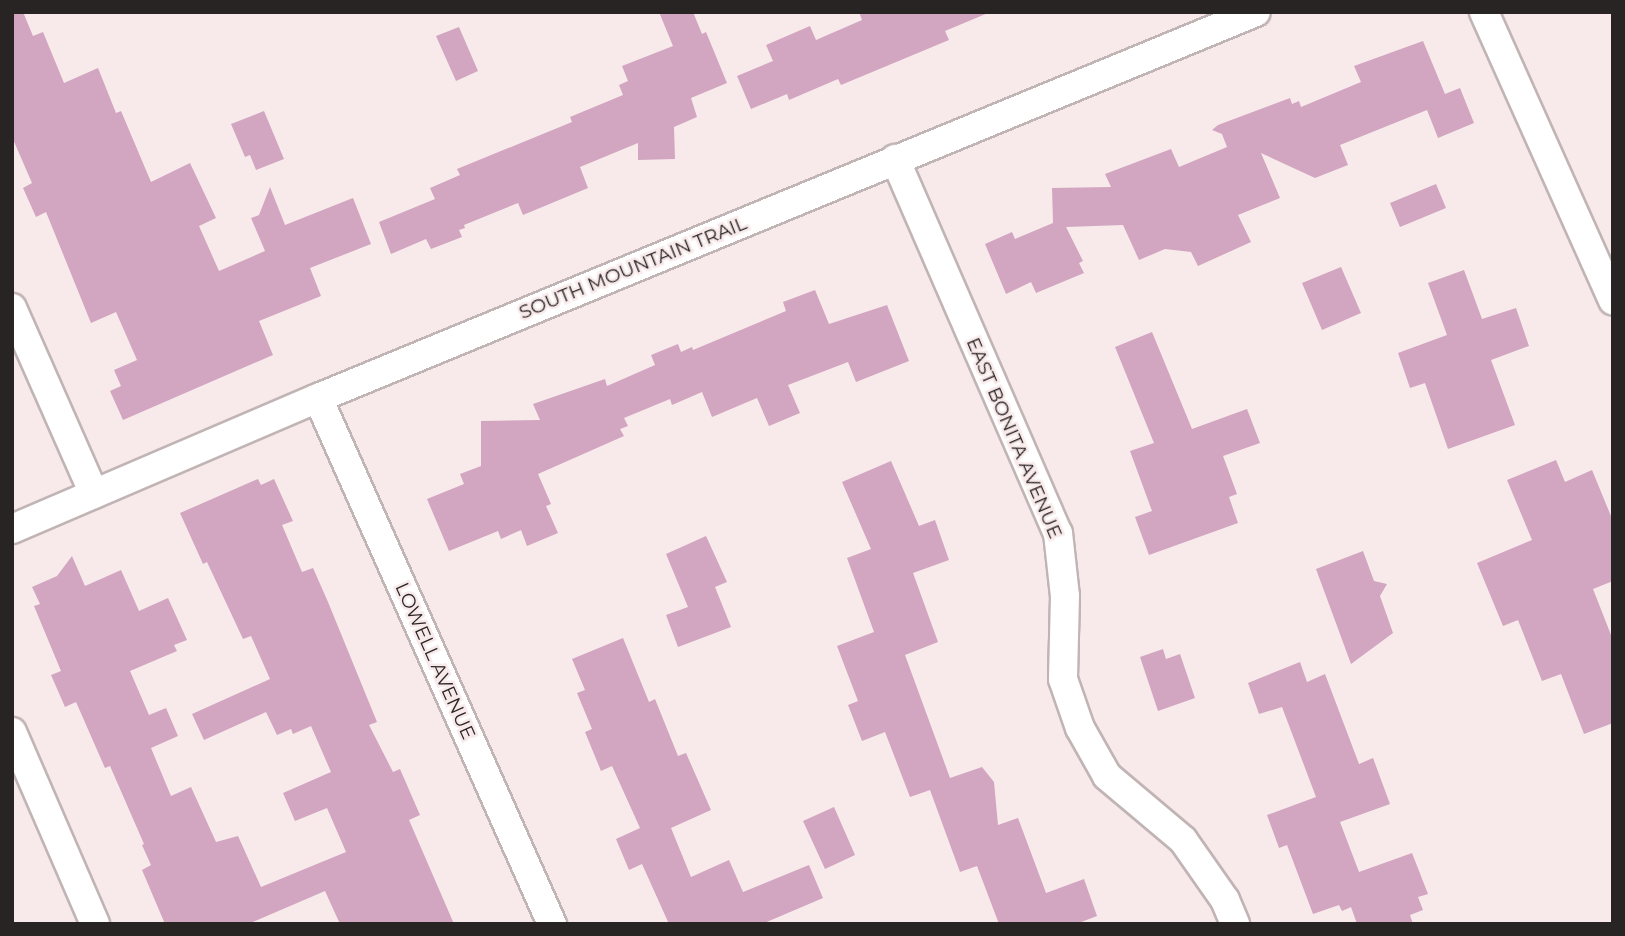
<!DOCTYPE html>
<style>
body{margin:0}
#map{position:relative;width:1625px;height:936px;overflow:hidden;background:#f8eaea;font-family:Montserrat,sans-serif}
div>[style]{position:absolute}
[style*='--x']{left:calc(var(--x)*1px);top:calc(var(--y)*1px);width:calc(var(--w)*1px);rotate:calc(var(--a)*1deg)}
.building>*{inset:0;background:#d2a5c0}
.roads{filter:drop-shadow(2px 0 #c1b4b4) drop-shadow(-2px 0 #c1b4b4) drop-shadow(0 2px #c1b4b4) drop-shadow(0 -2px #c1b4b4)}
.minor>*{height:28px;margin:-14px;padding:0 14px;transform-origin:14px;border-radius:14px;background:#fff}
span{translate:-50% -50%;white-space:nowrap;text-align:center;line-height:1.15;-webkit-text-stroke:5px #f8eaea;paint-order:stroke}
.street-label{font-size:19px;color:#292424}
.frame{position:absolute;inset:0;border:14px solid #292424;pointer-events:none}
</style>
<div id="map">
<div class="building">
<i style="clip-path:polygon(12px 12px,23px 12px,33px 36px,43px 32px,64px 83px,98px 68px,116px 113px,121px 111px,151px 182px,190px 163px,216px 218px,199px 226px,219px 271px,265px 251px,251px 218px,259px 215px,270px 187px,285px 225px,353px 198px,371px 244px,310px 268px,321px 296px,259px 321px,273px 355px,123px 420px,110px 391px,121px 386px,114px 370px,137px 360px,116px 312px,91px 323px,46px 212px,36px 217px,23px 188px,32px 183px,12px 137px)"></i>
<i style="clip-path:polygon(659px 12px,693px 12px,702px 34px,706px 32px,727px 83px,691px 98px,697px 117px,674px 127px,675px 159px,638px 160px,638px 143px,580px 167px,588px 188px,523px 215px,518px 203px,464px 225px,465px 228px,459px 230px,462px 237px,431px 249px,426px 239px,391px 254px,379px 222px,435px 199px,430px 188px,460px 175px,457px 169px,572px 122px,570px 117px,623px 95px,619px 85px,628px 81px,622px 66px,673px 46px)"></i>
<i style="clip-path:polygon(859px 12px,988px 13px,945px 31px,949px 40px,841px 85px,838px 79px,789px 100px,787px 94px,751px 109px,737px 76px,773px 61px,766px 45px,810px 26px,816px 40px,862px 20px)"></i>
<i style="clip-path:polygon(459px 27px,478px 71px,456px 81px,436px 36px)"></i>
<i style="clip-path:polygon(1423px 41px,1445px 94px,1460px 88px,1474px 123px,1438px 138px,1427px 110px,1340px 145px,1348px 165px,1315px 178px,1261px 153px,1280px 198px,1238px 215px,1251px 242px,1198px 266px,1191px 252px,1165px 249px,1139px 260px,1123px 225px,1066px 227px,1083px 261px,1079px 263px,1084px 273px,1036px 293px,1031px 282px,1006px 294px,985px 244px,1012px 232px,1015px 239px,1053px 223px,1052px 188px,1111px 187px,1105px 174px,1171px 149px,1179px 167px,1227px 147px,1222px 134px,1212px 130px,1218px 125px,1290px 98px,1292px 104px,1299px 101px,1301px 107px,1361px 82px,1354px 66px)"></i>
<i style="clip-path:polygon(264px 111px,284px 159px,256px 170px,250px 155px,245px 157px,231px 124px)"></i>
<i style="clip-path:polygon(1436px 184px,1446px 208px,1400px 227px,1390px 203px)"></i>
<i style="clip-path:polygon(1341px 267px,1361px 313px,1322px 330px,1302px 283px)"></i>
<i style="clip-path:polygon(1464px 270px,1482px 319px,1516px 308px,1529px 346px,1491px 360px,1515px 425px,1448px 449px,1425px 383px,1410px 388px,1398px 353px,1447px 335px,1428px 283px)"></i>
<i style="clip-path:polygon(815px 290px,829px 324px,887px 305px,909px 361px,856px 382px,848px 362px,788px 385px,800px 413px,769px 426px,757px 398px,712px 417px,702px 392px,672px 405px,670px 399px,624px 418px,628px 426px,620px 429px,624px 436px,538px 474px,551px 504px,546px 506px,558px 533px,527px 546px,521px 530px,501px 539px,498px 531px,449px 551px,427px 499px,464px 484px,460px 474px,481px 466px,481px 421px,540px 420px,533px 404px,605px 379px,607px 386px,655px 365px,651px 355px,678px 344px,681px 352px,692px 347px,693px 350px,786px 311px,783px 302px)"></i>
<i style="clip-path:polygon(1152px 332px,1192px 429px,1247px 409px,1260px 443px,1223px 456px,1237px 494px,1229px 497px,1238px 523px,1149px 555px,1135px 517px,1152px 511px,1130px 451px,1154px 443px,1115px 347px)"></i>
<i style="clip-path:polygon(1556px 460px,1565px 482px,1592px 470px,1613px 521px,1613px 581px,1593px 589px,1613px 640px,1613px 723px,1584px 734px,1561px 674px,1542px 681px,1518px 620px,1503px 626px,1477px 563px,1532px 540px,1507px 480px)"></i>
<i style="clip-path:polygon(891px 461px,919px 526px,935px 520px,949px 560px,913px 573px,938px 642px,905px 655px,950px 778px,982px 767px,994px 782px,998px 825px,1018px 818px,1046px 893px,1084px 879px,1097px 916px,1076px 924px,999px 924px,977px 866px,960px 872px,930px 790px,910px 797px,885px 732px,862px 741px,848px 705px,858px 701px,837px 646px,874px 632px,847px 558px,871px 549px,842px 482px)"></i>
<i style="clip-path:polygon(258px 479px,261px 485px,274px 479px,293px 521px,282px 525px,302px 572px,313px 568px,328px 602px,377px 722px,369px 725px,393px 772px,400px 769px,420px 815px,409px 820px,454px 924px,340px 924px,325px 891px,248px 924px,165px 924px,142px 870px,151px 865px,142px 845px,144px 844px,110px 766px,105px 768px,76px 702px,65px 707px,51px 675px,61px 671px,34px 606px,40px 604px,32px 587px,57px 576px,72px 556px,85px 586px,121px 570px,139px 611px,168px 598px,187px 640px,174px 645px,177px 651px,130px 671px,149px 715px,166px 708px,178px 736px,151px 748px,171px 796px,191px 787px,216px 842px,238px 836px,261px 887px,346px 852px,327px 808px,295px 821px,283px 793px,331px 772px,311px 726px,293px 734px,291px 729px,277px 735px,266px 712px,204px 740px,192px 714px,270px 679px,251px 636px,243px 639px,207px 562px,203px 564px,180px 513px)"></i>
<i style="clip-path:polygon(706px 536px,727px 582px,715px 587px,731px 627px,678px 647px,666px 615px,688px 607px,666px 554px)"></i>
<i style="clip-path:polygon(1363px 551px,1374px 581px,1387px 584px,1380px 596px,1393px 633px,1351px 664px,1316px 569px)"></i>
<i style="clip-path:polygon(623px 638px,649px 702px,655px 699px,678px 756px,686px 753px,711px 810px,671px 828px,691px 877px,729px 860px,743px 892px,809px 865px,823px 898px,762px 924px,669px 924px,642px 864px,629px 870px,616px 839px,640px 828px,612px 766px,601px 771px,585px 732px,592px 729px,577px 693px,585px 690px,572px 659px)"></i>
<i style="clip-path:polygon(1163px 649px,1166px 659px,1180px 654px,1195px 698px,1158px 711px,1140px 657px)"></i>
<i style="clip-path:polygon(1300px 662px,1307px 682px,1325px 674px,1359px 764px,1373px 758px,1390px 804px,1340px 822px,1359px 872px,1412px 853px,1428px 894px,1418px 897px,1423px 910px,1410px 915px,1413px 924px,1357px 924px,1351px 907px,1342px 911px,1339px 905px,1313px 914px,1287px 845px,1279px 848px,1267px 815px,1316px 797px,1282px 707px,1259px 714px,1248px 683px)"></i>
<i style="clip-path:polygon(834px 807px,855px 855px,825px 869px,803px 821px)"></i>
</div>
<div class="roads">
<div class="minor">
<i style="--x:1484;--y:12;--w:316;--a:65.9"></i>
<i style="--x:895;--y:159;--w:408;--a:66.5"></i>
<i style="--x:1058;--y:533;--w:63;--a:83.7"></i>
<i style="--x:1065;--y:596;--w:83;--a:91.4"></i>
<i style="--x:1063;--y:679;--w:52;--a:70.9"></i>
<i style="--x:1080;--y:728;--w:55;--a:60.6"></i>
<i style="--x:1107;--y:776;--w:99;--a:40.1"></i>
<i style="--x:1183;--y:840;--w:73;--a:55"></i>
<i style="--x:1225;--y:900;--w:26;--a:67"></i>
<i style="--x:12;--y:308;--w:203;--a:66.2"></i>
<i style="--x:318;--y:398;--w:576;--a:66.02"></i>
<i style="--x:12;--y:529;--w:333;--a:-23.2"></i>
<i style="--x:318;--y:398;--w:1014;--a:-22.37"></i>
<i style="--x:12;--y:732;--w:209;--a:66.6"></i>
</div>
</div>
<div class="street-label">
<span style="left:633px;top:268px;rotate:-22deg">SOUTH MOUNTAIN TRAIL</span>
<span style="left:1014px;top:438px;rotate:67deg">EAST BONITA AVENUE</span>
<span style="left:435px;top:661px;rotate:66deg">LOWELL AVENUE</span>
</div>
<div class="frame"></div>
</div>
